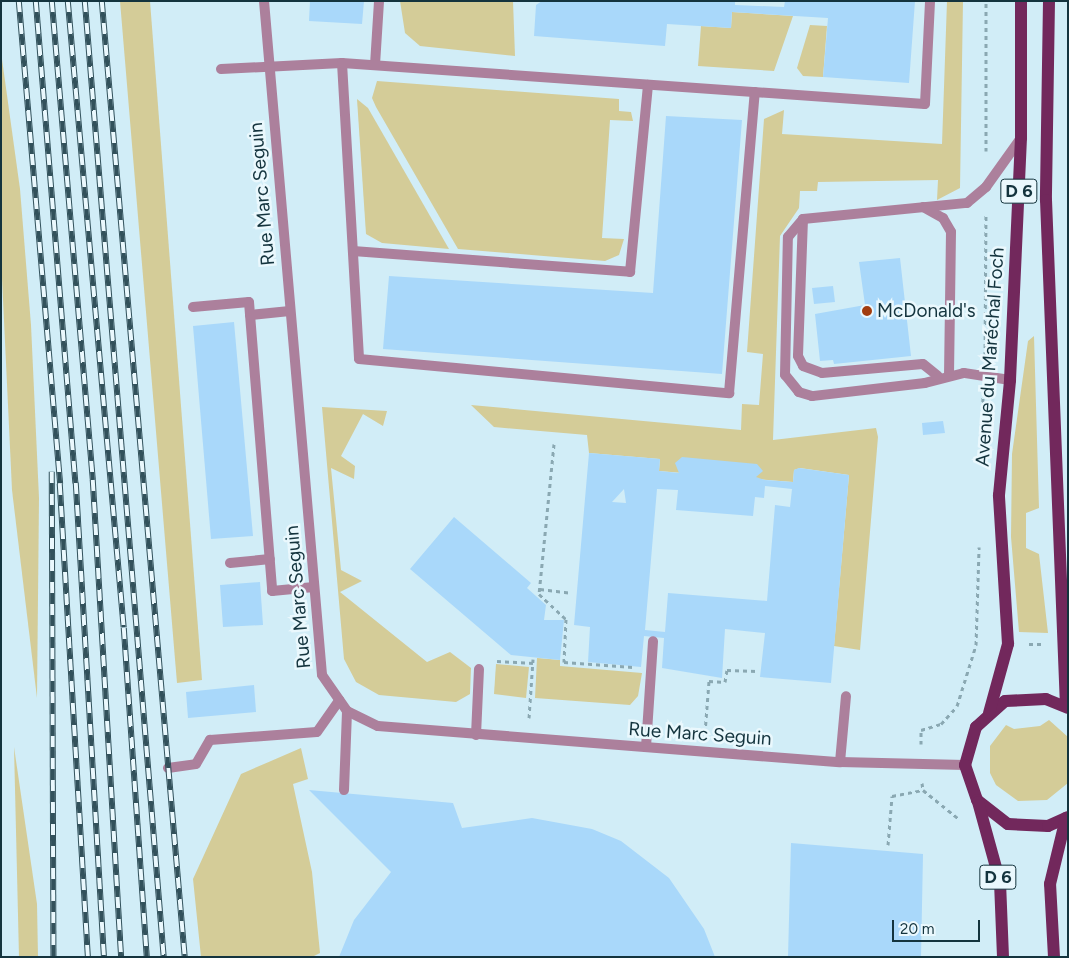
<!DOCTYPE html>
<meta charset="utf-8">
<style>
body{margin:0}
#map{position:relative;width:1069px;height:958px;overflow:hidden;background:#d1edf7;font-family:Figtree,sans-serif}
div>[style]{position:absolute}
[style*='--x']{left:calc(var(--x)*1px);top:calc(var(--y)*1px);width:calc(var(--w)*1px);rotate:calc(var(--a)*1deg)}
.green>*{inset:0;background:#d4cc98}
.building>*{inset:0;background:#a9d8fa}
.path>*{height:3px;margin-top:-1.5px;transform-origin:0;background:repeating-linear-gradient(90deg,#8aa8b2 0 4px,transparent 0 8px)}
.lane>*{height:10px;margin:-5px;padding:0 5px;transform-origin:5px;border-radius:5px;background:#ac809c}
.street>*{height:10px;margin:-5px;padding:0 5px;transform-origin:5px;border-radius:5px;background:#ac809c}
.primary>*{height:12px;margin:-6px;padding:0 6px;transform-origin:6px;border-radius:6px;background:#72285c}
.rail>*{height:5.5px;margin-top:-2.75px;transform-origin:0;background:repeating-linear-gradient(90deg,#eaf8fd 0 11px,#32515b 0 22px);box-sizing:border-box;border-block:1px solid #32515b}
.dots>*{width:14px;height:14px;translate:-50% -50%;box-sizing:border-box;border:2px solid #eaf8fd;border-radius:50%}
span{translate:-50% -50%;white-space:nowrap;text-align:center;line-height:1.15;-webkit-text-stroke:5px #eaf8fd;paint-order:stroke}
.shield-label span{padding:1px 4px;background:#eaf8fd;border:1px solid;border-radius:4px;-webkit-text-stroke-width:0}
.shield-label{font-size:18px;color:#14343e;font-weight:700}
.street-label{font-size:19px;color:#14343e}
.poi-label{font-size:19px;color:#14343e}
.left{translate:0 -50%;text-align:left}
.frame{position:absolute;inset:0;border:2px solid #14343e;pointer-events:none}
.scale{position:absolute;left:892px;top:920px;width:88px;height:22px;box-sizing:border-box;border:2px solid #14343e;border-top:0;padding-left:6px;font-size:15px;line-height:18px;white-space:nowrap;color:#14343e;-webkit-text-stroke:4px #eaf8fd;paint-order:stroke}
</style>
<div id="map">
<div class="green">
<i style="clip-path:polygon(120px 1px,150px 1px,202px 680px,177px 683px)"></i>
<i style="clip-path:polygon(400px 1px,513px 1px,515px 56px,420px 46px,405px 33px)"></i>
<i style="clip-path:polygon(947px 1px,963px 1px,960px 188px,937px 200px,938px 180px,818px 182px,817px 191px,800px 191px,799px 208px,780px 236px,773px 440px,876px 428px,878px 437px,860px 650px,834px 646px,849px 475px,800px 468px,794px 470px,793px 482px,659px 471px,660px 459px,589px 453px,587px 435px,494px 427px,471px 405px,741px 430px,742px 404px,759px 405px,763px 354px,747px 352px,764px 119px,784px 110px,782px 134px,942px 144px)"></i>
<i style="clip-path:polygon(732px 12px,793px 16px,774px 71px,698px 66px,701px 26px,731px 28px)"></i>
<i style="clip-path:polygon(810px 25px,827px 26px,823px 77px,803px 76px,797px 68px)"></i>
<i style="clip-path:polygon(1px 52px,20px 189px,31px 325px,39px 498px,37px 698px,12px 490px,1px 257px)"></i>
<i style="clip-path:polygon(377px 81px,619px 99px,619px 111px,631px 112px,633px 121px,610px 120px,602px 238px,624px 239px,619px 255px,605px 261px,458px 249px,376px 107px,372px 98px)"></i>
<i style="clip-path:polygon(357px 99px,368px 108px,449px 249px,382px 243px,366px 234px)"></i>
<i style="clip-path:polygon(1034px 336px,1039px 508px,1026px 513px,1026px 548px,1039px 554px,1048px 633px,1019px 632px,1011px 537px,1012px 454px,1028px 341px)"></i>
<i style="clip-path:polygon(322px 407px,387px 411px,383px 426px,363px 414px,341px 456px,355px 466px,354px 479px,331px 468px,341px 570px,362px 581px,340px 592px,427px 662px,450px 652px,471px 668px,470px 694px,456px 702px,379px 695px,356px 682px,344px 659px)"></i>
<i style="clip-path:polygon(537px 658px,560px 660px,560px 666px,642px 673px,638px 696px,630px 705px,535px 698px)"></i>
<i style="clip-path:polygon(496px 664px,529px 667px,526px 698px,494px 694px)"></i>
<i style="clip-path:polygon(1049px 720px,1068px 737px,1068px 783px,1047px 800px,1018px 801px,996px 785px,990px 773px,990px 746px,1006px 725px,1014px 729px,1040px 726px)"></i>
<i style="clip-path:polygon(14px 747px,37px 904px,38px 957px,19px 957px)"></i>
<i style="clip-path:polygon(301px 748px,308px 779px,293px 784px,312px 872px,320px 953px,312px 957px,201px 957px,193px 879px,241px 774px)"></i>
</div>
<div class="building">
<i style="clip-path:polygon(310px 1px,364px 1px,362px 24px,309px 21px)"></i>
<i style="clip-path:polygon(542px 1px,735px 1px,735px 5px,784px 7px,785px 1px,915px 1px,909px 83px,823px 77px,828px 18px,732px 12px,731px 28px,667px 24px,665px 46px,534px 36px,536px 5px)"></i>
<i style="clip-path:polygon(666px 116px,742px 120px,722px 374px,383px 349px,389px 276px,653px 293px)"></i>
<i style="clip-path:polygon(900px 258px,911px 356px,834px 364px,833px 360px,820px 361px,815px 314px,865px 305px,859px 262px)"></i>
<i style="clip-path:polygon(833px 286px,835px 302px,814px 304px,812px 288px)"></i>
<i style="clip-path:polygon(234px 322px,253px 536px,211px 539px,193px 326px)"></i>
<i style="clip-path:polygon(943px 421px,945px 433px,923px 435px,922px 423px)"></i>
<i style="clip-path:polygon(evenodd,589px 453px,660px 459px,659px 471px,679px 473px,675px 463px,682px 457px,757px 464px,763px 471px,756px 477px,765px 480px,793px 482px,794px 470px,799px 468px,849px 475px,831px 683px,760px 677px,765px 633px,725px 629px,722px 678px,662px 668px,664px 638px,644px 636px,641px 667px,588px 662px,590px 627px,574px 625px,589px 453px,765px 486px,792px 489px,790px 507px,775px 505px,767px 601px,668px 593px,665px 632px,645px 630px,657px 489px,678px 490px,676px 510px,753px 516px,755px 497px,764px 498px,765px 486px,589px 453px,624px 489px,626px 503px,612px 502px,624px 489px)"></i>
<i style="clip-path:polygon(454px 517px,531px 583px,527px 588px,546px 605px,544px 620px,564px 620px,560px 660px,511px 655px,410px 569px)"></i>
<i style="clip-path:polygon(260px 582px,263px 625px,223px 627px,220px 585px)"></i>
<i style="clip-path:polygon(254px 685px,256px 712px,188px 718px,186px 692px)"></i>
<i style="clip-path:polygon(309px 790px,453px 803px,462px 828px,532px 818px,592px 829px,621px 841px,669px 878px,704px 929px,715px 957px,339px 957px,354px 920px,391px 872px)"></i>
<i style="clip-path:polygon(791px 843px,923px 854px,921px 957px,788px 957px)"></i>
</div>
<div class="path">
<i style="--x:986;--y:151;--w:150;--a:-90"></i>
<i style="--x:985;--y:356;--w:142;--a:-89.6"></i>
<i style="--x:982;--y:426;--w:32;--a:-88"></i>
<i style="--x:554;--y:444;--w:151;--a:95.7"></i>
<i style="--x:539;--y:594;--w:37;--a:43"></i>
<i style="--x:566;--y:619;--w:43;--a:92.7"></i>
<i style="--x:564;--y:662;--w:69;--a:4.1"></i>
<i style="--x:540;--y:589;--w:31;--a:7"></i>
<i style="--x:1029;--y:644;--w:14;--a:0"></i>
<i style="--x:497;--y:661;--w:36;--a:3"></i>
<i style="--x:529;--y:718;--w:59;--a:-86.1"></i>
<i style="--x:705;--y:733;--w:52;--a:-85.6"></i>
<i style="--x:709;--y:681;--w:16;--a:4"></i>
<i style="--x:725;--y:682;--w:12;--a:-81"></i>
<i style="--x:727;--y:670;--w:30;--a:2"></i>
<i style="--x:921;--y:744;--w:14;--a:-90"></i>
<i style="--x:921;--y:730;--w:21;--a:-17"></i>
<i style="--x:941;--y:724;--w:24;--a:-48"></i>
<i style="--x:957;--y:706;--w:64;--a:-72.7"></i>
<i style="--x:976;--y:645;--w:98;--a:-88.2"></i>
<i style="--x:922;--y:783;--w:7;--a:82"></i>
<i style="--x:923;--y:790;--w:46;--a:38.9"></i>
<i style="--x:888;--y:845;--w:49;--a:-85.3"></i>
<i style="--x:892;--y:796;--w:32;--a:-11"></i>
</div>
<div class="lane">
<i style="--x:342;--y:63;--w:296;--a:86.7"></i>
<i style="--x:359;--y:359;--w:372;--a:5.3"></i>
<i style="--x:729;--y:393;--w:302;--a:-85.1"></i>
<i style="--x:375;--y:65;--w:64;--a:-86.4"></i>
<i style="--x:221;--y:69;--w:121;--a:-2.8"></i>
<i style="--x:342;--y:63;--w:584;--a:4.02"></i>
<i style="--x:925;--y:104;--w:103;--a:-87.2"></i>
<i style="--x:923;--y:207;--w:23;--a:29"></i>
<i style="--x:943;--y:218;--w:16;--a:60"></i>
<i style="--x:951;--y:232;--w:143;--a:90.8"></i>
<i style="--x:803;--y:219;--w:137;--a:92.1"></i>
<i style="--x:798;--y:356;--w:11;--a:63"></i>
<i style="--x:803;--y:366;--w:20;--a:20"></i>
<i style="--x:822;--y:373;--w:101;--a:-5.1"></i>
<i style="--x:923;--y:364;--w:19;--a:39"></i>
<i style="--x:353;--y:251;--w:278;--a:4.3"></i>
<i style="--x:630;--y:272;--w:188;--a:-84.5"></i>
<i style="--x:193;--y:307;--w:56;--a:-5.1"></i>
<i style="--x:249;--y:302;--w:290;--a:85.4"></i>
<i style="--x:272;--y:591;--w:42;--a:-5.4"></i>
<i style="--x:250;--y:315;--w:40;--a:-5.7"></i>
<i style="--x:1010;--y:380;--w:47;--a:-171.3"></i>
<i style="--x:964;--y:373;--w:40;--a:165.6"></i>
<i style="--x:925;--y:383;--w:114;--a:173.4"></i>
<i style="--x:812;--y:396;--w:14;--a:-163"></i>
<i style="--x:799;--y:392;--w:22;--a:-129"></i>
<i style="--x:785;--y:375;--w:138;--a:-88.8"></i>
<i style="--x:788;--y:237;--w:23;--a:-50"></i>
<i style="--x:803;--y:219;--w:165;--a:-5.6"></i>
<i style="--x:967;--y:203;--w:25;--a:-40"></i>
<i style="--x:986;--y:187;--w:60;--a:-54.5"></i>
<i style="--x:230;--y:563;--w:40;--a:-5.7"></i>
<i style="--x:476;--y:735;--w:66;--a:-87.4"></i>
<i style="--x:646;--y:747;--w:106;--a:-86.2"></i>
<i style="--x:840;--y:762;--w:66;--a:-84.8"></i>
<i style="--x:168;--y:768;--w:28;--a:-8"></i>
<i style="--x:196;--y:764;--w:28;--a:-60"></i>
<i style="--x:210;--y:740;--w:107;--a:-4.3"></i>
<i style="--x:317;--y:732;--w:39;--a:-55"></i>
<i style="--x:344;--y:790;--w:79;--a:-87.8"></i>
</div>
<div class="street">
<i style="--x:264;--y:1;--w:676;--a:85.08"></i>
<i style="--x:322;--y:675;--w:44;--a:55.2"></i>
<i style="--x:347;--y:711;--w:34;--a:26"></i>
<i style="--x:378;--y:726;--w:463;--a:4.5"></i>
<i style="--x:840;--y:762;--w:125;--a:1.4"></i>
</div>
<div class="primary">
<i style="--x:1049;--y:1;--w:199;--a:90.9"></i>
<i style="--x:1046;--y:200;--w:506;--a:87.74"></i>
<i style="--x:1068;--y:708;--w:24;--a:-158"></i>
<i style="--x:1046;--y:699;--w:41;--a:177.2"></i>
<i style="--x:1005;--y:701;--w:39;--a:138"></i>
<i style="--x:976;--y:727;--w:40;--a:106"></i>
<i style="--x:965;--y:765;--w:37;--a:71"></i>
<i style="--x:977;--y:800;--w:39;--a:38"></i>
<i style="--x:1008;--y:824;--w:40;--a:2.9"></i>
<i style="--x:1048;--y:826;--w:22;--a:-24"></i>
<i style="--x:989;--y:713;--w:72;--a:-74.6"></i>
<i style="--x:1008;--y:644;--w:149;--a:-93.5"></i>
<i style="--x:999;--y:495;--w:116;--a:-84.5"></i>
<i style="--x:1010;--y:380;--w:242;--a:-87.4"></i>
<i style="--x:1021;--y:138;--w:137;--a:-90"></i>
<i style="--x:978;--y:802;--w:83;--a:74.6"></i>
<i style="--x:1000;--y:882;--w:75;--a:87.7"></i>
<i style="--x:1054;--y:957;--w:73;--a:-93.1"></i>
<i style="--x:1050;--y:884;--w:68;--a:-76.4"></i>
</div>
<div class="rail">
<i style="--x:19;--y:1;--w:485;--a:85.1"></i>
<i style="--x:60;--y:484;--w:474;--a:86.6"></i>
<i style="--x:36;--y:1;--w:484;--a:85.3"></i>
<i style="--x:76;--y:483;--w:475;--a:86.6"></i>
<i style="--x:52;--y:1;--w:481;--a:85.1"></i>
<i style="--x:93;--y:480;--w:478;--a:86.6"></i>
<i style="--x:68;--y:1;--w:629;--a:84.9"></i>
<i style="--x:124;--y:628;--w:330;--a:86"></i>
<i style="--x:85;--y:1;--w:959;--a:85.28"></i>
<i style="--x:102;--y:1;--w:960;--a:85.04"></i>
<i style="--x:52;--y:472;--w:485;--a:89.8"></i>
</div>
<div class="dots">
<i style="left:867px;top:311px;background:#a23d0f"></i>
</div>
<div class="shield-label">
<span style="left:1019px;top:191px">D 6</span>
<span style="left:998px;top:877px">D 6</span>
</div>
<div class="street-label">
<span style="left:262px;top:194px;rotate:-95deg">Rue Marc Seguin</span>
<span style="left:990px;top:357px;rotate:-86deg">Avenue du Maréchal Foch</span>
<span style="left:298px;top:597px;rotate:-95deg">Rue Marc Seguin</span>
<span style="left:700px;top:734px;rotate:4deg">Rue Marc Seguin</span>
</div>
<div class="poi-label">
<span class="left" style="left:877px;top:311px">McDonald's</span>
</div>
<div class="frame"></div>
<div class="scale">20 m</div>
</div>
